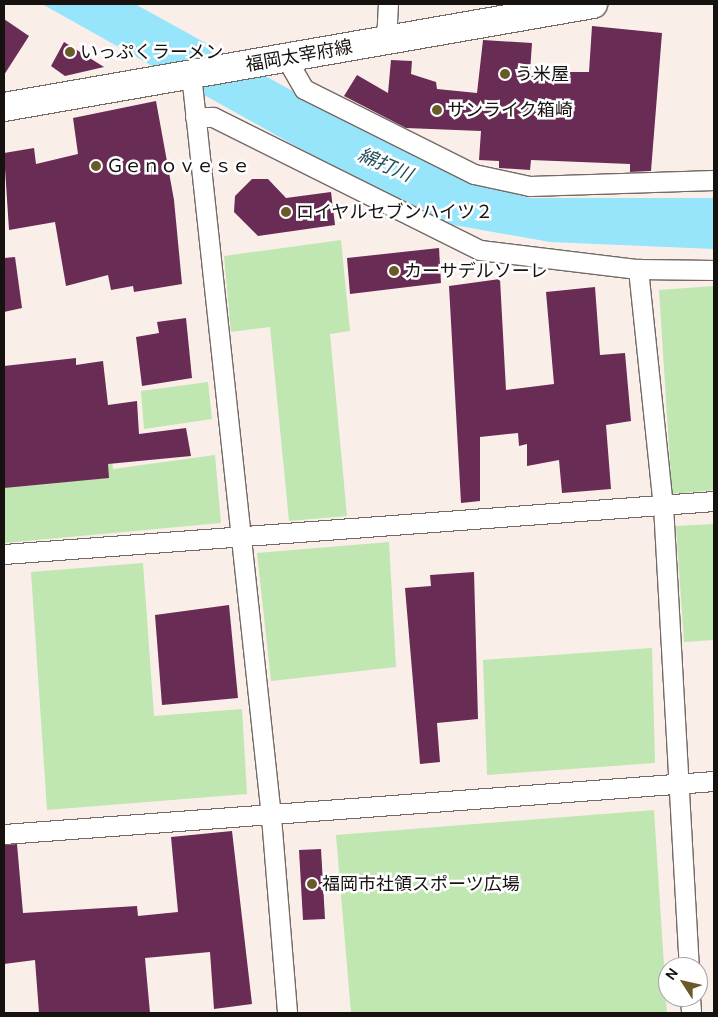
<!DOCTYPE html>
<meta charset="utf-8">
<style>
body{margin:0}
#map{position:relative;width:718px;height:1017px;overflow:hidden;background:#faeee9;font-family:"DM Sans","Noto Sans JP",sans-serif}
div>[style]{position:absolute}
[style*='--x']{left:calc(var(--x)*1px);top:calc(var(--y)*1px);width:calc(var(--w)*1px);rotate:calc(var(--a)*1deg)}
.green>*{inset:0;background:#c0e6b1}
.water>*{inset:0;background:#96e5fb}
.building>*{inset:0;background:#692c55}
.roads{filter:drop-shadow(1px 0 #736965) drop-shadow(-1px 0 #736965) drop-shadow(0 1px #736965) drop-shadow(0 -1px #736965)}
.minor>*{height:19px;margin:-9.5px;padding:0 9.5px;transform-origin:9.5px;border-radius:9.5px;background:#fff}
.primary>*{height:28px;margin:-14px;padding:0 14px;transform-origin:14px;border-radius:14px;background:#fff}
.dots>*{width:14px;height:14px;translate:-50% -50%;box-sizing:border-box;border:2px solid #fff;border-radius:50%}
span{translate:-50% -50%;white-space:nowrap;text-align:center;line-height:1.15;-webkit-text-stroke:5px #fff;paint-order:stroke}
.poi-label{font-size:18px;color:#161210}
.left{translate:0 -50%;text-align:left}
.street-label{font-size:18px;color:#161210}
.water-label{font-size:19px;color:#1e4c57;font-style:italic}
.frame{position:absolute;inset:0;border:5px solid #161210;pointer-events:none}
.north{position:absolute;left:658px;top:957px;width:50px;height:50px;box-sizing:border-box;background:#fff;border:1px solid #a2a09f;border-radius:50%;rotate:305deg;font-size:14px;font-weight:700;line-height:20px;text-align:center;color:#161210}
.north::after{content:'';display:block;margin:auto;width:18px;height:22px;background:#6a5a28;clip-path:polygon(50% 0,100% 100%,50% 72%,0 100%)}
</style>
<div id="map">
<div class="green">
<i style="clip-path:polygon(341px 240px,350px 331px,330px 334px,347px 516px,289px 521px,270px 327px,231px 332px,224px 256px)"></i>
<i style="clip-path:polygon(714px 286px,714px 490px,672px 494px,659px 290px)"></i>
<i style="clip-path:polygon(208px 382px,212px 419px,144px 429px,141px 391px)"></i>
<i style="clip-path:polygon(110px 436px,113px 469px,215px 455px,221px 523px,4px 543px,4px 449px)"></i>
<i style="clip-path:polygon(714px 524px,714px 640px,684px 642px,676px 526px)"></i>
<i style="clip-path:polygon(389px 542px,396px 667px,271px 681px,257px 553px)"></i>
<i style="clip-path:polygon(143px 563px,154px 716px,242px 709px,247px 794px,47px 810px,31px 572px)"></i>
<i style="clip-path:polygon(652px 648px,655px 763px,487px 775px,483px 660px)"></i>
<i style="clip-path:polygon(654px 810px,667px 1013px,351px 1013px,336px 835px)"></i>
</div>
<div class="water">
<i style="clip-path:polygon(42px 4px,135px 4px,367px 132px,470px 182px,531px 198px,714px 198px,714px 249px,550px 242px,448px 224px,340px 171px)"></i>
</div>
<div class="building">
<i style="clip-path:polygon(4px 19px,29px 36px,4px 75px)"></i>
<i style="clip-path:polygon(592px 26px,662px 33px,651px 171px,630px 172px,630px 164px,531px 160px,530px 170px,499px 168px,499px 161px,479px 160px,481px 131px,406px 128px,344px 96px,357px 75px,388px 93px,391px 60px,412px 61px,411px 74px,436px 82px,437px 89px,477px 93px,483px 40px,532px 43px,530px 72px,589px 72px)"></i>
<i style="clip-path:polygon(64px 42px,104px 67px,65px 76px,51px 66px)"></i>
<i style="clip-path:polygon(156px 101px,174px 200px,182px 284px,134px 292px,133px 286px,111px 290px,108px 275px,66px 286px,55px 222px,9px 230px,4px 153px,34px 148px,36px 164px,78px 154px,73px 118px)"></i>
<i style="clip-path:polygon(252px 179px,268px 179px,286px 198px,331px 192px,335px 225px,258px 236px,234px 212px,235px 196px)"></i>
<i style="clip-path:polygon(439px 248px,441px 283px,350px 294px,347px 258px)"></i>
<i style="clip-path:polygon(15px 257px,22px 308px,4px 312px,4px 258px)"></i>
<i style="clip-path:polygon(500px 279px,506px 390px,554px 384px,546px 292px,595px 287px,600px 355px,625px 353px,631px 421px,606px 425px,611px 489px,562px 493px,559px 460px,527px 466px,527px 444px,519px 446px,518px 433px,480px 437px,480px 501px,461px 503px,449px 286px)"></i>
<i style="clip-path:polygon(186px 318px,192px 378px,142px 386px,136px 337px,159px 333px,157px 322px)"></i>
<i style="clip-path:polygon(76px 358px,76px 365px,103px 361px,108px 405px,137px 401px,139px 434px,186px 428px,191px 456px,108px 464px,109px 478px,4px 488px,4px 366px)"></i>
<i style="clip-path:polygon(474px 572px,478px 719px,437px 723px,440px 762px,420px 764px,405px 588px,431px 586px,430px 575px)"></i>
<i style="clip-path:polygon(229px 605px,238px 698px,162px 705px,155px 615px)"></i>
<i style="clip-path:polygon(232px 831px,252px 1004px,214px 1009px,210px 952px,145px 958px,150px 1013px,39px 1013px,35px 960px,4px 964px,4px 845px,17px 844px,23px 913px,137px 906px,138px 916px,178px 912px,171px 837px)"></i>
<i style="clip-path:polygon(321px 849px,325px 919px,303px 920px,299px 850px)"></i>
</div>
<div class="roads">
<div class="minor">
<i style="--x:386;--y:41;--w:37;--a:-87"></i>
<i style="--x:286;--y:58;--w:36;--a:60"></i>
<i style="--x:304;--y:89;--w:190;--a:26.6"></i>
<i style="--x:474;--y:174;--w:57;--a:12.1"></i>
<i style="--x:530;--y:186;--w:184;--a:-1.9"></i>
<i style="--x:191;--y:74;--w:747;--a:83.85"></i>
<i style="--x:271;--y:817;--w:197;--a:85.3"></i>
<i style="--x:195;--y:117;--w:18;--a:0"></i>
<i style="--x:213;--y:117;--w:298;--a:26.5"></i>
<i style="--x:480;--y:250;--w:159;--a:6.9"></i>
<i style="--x:638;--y:269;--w:76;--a:0.8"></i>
<i style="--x:638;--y:269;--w:237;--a:84"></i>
<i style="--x:663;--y:505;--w:463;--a:86.8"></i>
<i style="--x:4;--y:554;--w:712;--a:-4.27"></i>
<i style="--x:4;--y:834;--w:712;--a:-4.27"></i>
<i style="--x:690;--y:997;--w:16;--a:86"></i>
</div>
<div class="primary">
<i style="--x:4;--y:107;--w:598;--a:-9.92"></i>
</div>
</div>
<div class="dots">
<i style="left:70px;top:52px;background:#6a5a28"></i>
<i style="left:505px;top:74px;background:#6a5a28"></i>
<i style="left:437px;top:110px;background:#6a5a28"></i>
<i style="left:96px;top:166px;background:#6a5a28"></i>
<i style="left:286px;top:212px;background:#6a5a28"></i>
<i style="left:394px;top:271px;background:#6a5a28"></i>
<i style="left:312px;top:884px;background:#6a5a28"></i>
</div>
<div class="poi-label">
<span class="left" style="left:80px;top:52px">いっぷくラーメン</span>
<span class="left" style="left:515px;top:74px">う米屋</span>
<span class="left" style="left:447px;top:110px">サンライク箱崎</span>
<span class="left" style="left:106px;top:166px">Ｇｅｎｏｖｅｓｅ</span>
<span class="left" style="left:296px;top:212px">ロイヤルセブンハイツ２</span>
<span class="left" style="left:404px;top:271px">カーサデルソーレ</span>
<span class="left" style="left:322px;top:884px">福岡市社領スポーツ広場</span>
</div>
<div class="street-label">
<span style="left:299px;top:56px;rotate:-10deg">福岡太宰府線</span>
</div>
<div class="water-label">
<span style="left:385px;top:165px;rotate:23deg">綿打川</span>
</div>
<div class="frame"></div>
<div class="north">N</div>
</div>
